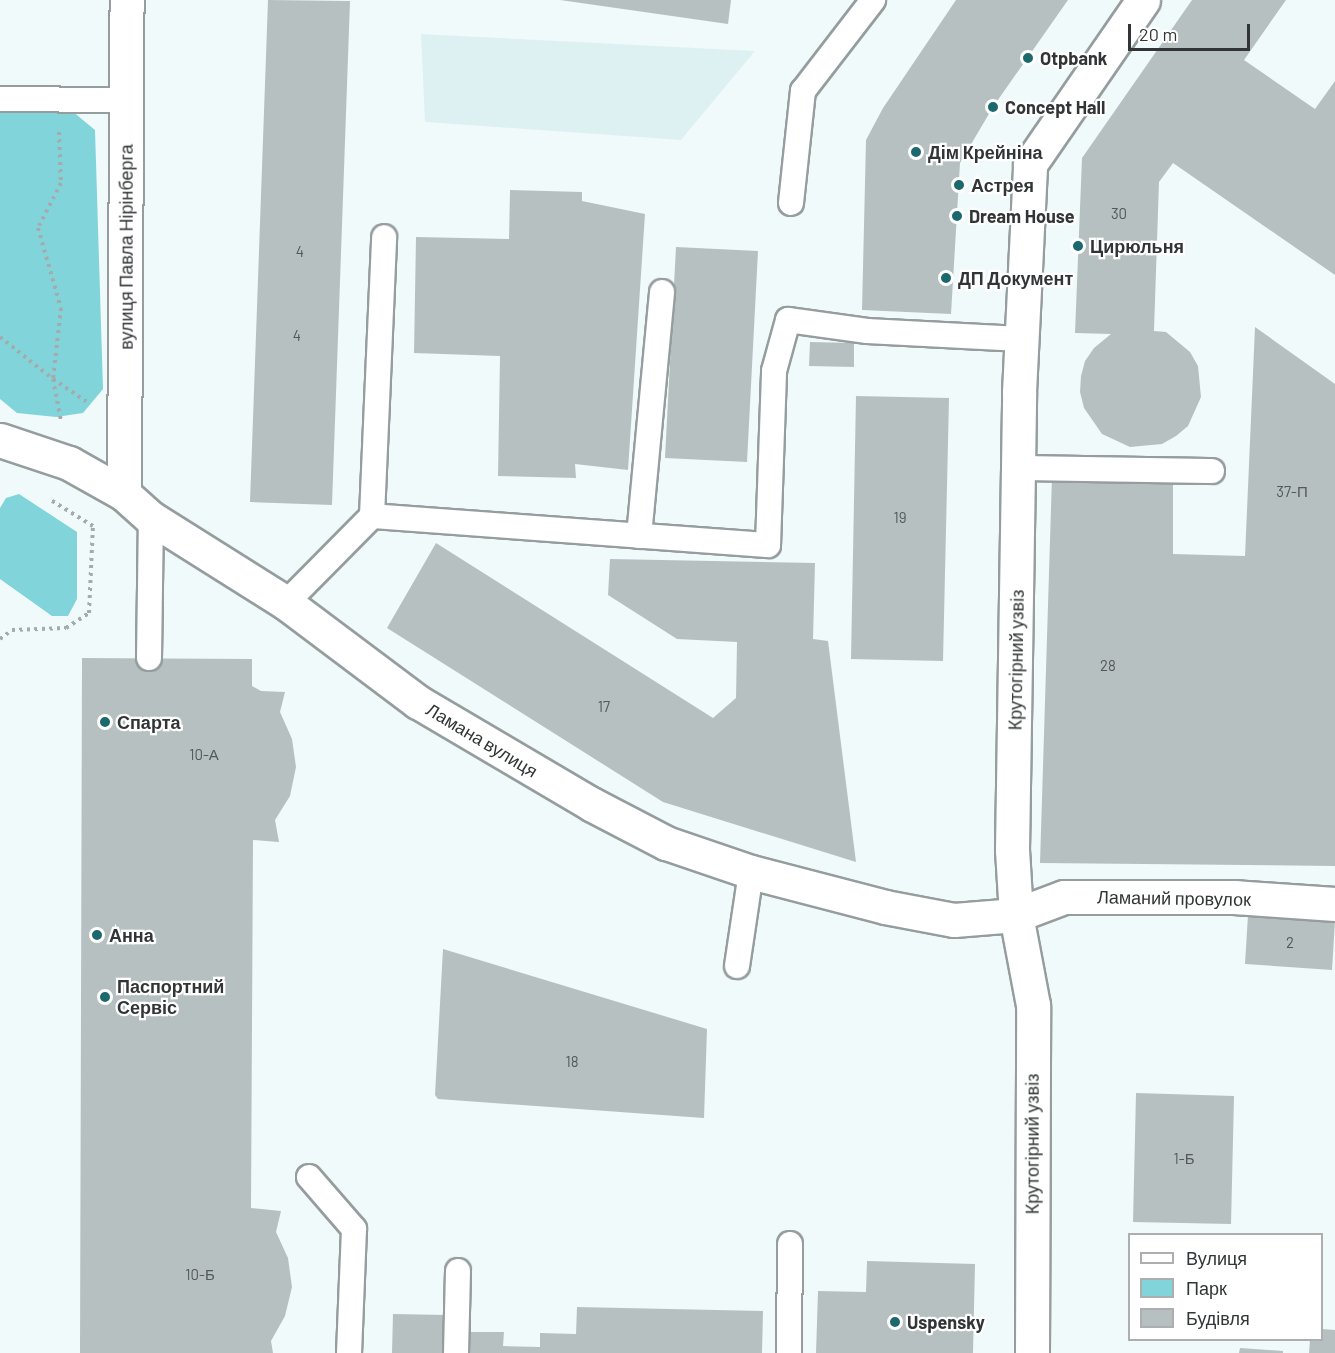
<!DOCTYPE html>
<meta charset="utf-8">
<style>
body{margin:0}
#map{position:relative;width:1335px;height:1353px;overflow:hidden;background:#f1fafa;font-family:Barlow,sans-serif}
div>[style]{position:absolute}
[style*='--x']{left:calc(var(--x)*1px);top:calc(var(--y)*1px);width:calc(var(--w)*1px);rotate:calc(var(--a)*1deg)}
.built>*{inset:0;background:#def1f2}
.green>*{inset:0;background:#81d4d9}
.building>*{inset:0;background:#b7c0c0}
.path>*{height:4px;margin-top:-2px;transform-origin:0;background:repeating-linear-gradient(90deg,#a4abab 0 3px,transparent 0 7.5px)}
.roads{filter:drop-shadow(2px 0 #959d9e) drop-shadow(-2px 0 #959d9e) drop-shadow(0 2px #959d9e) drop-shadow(0 -2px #959d9e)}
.service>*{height:24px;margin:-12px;padding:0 12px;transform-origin:12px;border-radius:12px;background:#fff}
.minor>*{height:33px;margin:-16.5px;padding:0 16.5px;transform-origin:16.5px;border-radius:16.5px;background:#fff}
.dots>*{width:16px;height:16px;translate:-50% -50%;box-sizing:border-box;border:3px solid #fff;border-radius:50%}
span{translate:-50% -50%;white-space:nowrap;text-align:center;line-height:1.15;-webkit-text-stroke:4.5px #fff;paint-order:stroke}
.number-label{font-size:15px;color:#535858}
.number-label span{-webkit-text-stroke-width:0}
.poi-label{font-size:18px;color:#323536;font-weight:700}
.left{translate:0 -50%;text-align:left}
.street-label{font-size:18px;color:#323536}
.legend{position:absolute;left:1128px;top:1233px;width:195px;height:108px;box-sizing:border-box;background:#fff;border:2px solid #adaeaf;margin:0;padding:8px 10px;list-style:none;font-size:18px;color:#323536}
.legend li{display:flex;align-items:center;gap:12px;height:30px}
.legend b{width:30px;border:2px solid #adaeaf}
.scale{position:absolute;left:1128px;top:24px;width:122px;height:27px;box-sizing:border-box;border:3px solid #323536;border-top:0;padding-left:8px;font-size:18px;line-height:21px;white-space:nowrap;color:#323536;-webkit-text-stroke:4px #fff;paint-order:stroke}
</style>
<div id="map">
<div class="built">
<i style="clip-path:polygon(421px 34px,755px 51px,681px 140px,425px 122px)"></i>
</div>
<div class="green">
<i style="clip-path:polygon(72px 111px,95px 130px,103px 389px,83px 413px,56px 417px,17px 413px,0 399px,0 113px)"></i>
<i style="clip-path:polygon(19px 494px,77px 532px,77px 599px,68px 616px,52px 616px,0 579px,0 508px,6px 498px)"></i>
</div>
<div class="building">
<i style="clip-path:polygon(268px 0,350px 1px,332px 505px,250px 502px)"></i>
<i style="clip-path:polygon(560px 0,731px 0,728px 24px)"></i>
<i style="clip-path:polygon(956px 0,1068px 0,993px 107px,960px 163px,951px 314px,862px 310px,866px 140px,883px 108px)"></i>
<i style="clip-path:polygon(1192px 0,1286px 0,1244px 60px,1315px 109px,1335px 81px,1335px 275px,1173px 163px,1159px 182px,1154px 331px,1166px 332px,1190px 352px,1198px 366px,1201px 397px,1188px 426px,1176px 436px,1162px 444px,1130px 447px,1102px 434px,1084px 408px,1080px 392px,1081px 376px,1085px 361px,1094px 348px,1111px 334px,1075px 333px,1082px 158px)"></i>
<i style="clip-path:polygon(510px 190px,582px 192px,582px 201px,645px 214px,628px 470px,575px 464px,576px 478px,498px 476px,500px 356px,414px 353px,416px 237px,509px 239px)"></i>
<i style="clip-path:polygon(676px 247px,758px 251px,747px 462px,665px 458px)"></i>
<i style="clip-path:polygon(1255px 327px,1335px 384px,1335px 866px,1040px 863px,1052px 476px,1173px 480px,1173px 554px,1245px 556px)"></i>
<i style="clip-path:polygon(810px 342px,854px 343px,854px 367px,809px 366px)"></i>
<i style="clip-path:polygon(856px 396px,949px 398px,943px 661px,851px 659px)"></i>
<i style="clip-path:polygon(436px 543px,713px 718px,736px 698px,737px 642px,677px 639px,608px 595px,610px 559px,815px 563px,813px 639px,828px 641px,856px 862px,663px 802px,387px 628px)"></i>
<i style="clip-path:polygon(82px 658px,252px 659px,252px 686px,261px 691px,285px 692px,280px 712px,292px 739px,296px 767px,290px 796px,275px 820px,279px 842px,253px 840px,251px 1208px,281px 1211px,276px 1232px,288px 1258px,292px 1287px,285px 1316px,271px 1341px,273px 1353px,80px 1353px)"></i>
<i style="clip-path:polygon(1248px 915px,1335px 921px,1332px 970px,1245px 964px)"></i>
<i style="clip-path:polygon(443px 949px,707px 1029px,704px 1118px,438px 1099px,435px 1095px)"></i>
<i style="clip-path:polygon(1136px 1093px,1234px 1096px,1231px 1224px,1133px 1222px)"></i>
<i style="clip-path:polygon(867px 1261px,975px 1264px,973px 1353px,816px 1353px,818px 1291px,866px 1292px)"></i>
<i style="clip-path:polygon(577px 1307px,763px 1311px,762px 1353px,467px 1353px,467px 1332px,504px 1332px,503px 1346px,540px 1347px,540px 1333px,576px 1334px)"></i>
<i style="clip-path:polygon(393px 1314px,447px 1315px,446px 1353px,392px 1353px)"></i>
<i style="clip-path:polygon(1322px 1329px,1335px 1330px,1335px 1353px,1309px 1353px,1310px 1340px,1322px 1340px)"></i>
<i style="clip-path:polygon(1240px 1348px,1283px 1351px,1283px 1353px,1239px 1353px)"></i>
</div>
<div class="path">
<i style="--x:59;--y:132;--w:51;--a:87.8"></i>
<i style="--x:61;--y:183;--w:51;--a:117.1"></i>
<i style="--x:38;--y:228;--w:83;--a:74"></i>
<i style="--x:61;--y:308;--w:71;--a:96.4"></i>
<i style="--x:53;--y:379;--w:43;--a:79.2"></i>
<i style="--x:0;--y:337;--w:68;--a:38.4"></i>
<i style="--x:53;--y:379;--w:40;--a:34"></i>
<i style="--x:0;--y:639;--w:15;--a:-37"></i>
<i style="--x:12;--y:630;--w:54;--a:-2.1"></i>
<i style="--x:66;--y:628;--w:27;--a:-33"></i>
<i style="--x:89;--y:613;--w:87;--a:-87.4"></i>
<i style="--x:93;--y:526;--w:52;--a:-148.5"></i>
</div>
<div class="roads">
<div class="service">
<i style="--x:0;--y:99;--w:127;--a:0.5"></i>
<i style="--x:791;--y:203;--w:113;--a:-83.9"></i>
<i style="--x:803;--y:91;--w:115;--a:-52.4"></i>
<i style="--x:1019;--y:468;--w:193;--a:0.9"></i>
<i style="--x:372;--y:516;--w:279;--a:-87.5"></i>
<i style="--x:639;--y:536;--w:245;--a:-84.6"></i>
<i style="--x:286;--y:603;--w:122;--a:-45.3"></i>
<i style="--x:372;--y:516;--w:397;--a:4.2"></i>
<i style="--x:768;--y:545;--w:174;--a:-88"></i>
<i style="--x:774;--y:371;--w:53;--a:-74.6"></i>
<i style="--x:788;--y:320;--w:80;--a:7.9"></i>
<i style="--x:867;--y:331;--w:154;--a:3"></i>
<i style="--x:149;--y:658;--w:140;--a:-89.2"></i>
<i style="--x:737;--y:966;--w:95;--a:-81.5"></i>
<i style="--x:309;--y:1177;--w:69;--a:49.1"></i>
<i style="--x:354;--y:1229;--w:124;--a:92.3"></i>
<i style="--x:456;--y:1353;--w:82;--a:-88.6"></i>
<i style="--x:789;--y:1353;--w:109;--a:-89.5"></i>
</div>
<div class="minor">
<i style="--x:0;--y:440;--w:73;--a:18.4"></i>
<i style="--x:69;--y:463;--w:63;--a:29.4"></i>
<i style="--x:124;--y:494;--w:36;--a:42"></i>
<i style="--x:151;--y:518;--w:160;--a:32.2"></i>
<i style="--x:286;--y:603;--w:165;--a:36.9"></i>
<i style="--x:418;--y:702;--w:201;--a:30.5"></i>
<i style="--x:591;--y:804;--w:85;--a:27.5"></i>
<i style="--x:666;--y:843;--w:90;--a:18.8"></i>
<i style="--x:751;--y:872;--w:138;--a:14.6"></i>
<i style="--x:885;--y:907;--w:70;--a:10.7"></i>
<i style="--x:954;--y:920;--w:62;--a:-4.6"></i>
<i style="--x:1016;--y:915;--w:51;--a:-20.6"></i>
<i style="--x:1064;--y:897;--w:170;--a:0"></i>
<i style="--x:1234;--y:897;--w:101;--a:4"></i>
<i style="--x:124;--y:494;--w:494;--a:-89.7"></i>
<i style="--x:1032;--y:1353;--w:348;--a:-89.8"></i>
<i style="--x:1033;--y:1005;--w:92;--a:-100.7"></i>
<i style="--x:1016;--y:915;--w:65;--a:-93.5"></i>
<i style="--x:1012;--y:850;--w:458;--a:-89.1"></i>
<i style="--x:1019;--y:392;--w:228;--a:-87.2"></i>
<i style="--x:1030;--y:164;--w:199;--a:-55.4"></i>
</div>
</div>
<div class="dots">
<i style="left:1028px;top:58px;background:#1b686d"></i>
<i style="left:993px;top:107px;background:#1b686d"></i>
<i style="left:916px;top:152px;background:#1b686d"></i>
<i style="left:959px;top:185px;background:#1b686d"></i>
<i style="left:957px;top:216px;background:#1b686d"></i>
<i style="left:1078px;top:246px;background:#1b686d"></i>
<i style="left:946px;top:278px;background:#1b686d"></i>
<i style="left:105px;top:722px;background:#1b686d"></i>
<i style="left:97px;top:935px;background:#1b686d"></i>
<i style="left:105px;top:997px;background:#1b686d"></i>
<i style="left:895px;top:1322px;background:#1b686d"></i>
</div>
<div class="number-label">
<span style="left:1119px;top:214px">30</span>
<span style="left:300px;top:252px">4</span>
<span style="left:297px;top:336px">4</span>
<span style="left:1292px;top:492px">37-П</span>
<span style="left:900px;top:518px">19</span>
<span style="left:1108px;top:666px">28</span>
<span style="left:604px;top:707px">17</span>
<span style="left:204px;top:755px">10-А</span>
<span style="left:1290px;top:943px">2</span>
<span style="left:572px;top:1062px">18</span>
<span style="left:1184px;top:1159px">1-Б</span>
<span style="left:200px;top:1275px">10-Б</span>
</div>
<div class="poi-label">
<span class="left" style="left:1040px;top:58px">Otpbank</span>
<span class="left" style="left:1005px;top:107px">Concept Hall</span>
<span class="left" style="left:928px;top:152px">Дім Крейніна</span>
<span class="left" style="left:971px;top:185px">Астрея</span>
<span class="left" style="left:969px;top:216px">Dream House</span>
<span class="left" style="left:1090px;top:246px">Цирюльня</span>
<span class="left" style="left:958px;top:278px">ДП Документ</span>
<span class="left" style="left:117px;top:722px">Спарта</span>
<span class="left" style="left:109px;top:935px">Анна</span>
<span class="left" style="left:117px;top:997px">Паспортний<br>Сервіс</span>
<span class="left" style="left:907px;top:1322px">Uspensky</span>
</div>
<div class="street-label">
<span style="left:126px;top:247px;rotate:-90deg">вулиця Павла Нірінберга</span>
<span style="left:1016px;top:660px;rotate:-89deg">Крутогірний узвіз</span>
<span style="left:482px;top:740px;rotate:31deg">Ламана вулиця</span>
<span style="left:1174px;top:898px;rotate:1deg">Ламаний провулок</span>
<span style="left:1032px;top:1144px;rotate:-90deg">Крутогірний узвіз</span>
</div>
<ul class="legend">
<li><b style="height:8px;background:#fff"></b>Вулиця</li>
<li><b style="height:16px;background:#81d4d9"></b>Парк</li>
<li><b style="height:16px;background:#b7c0c0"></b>Будівля</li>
</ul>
<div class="scale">20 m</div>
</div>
